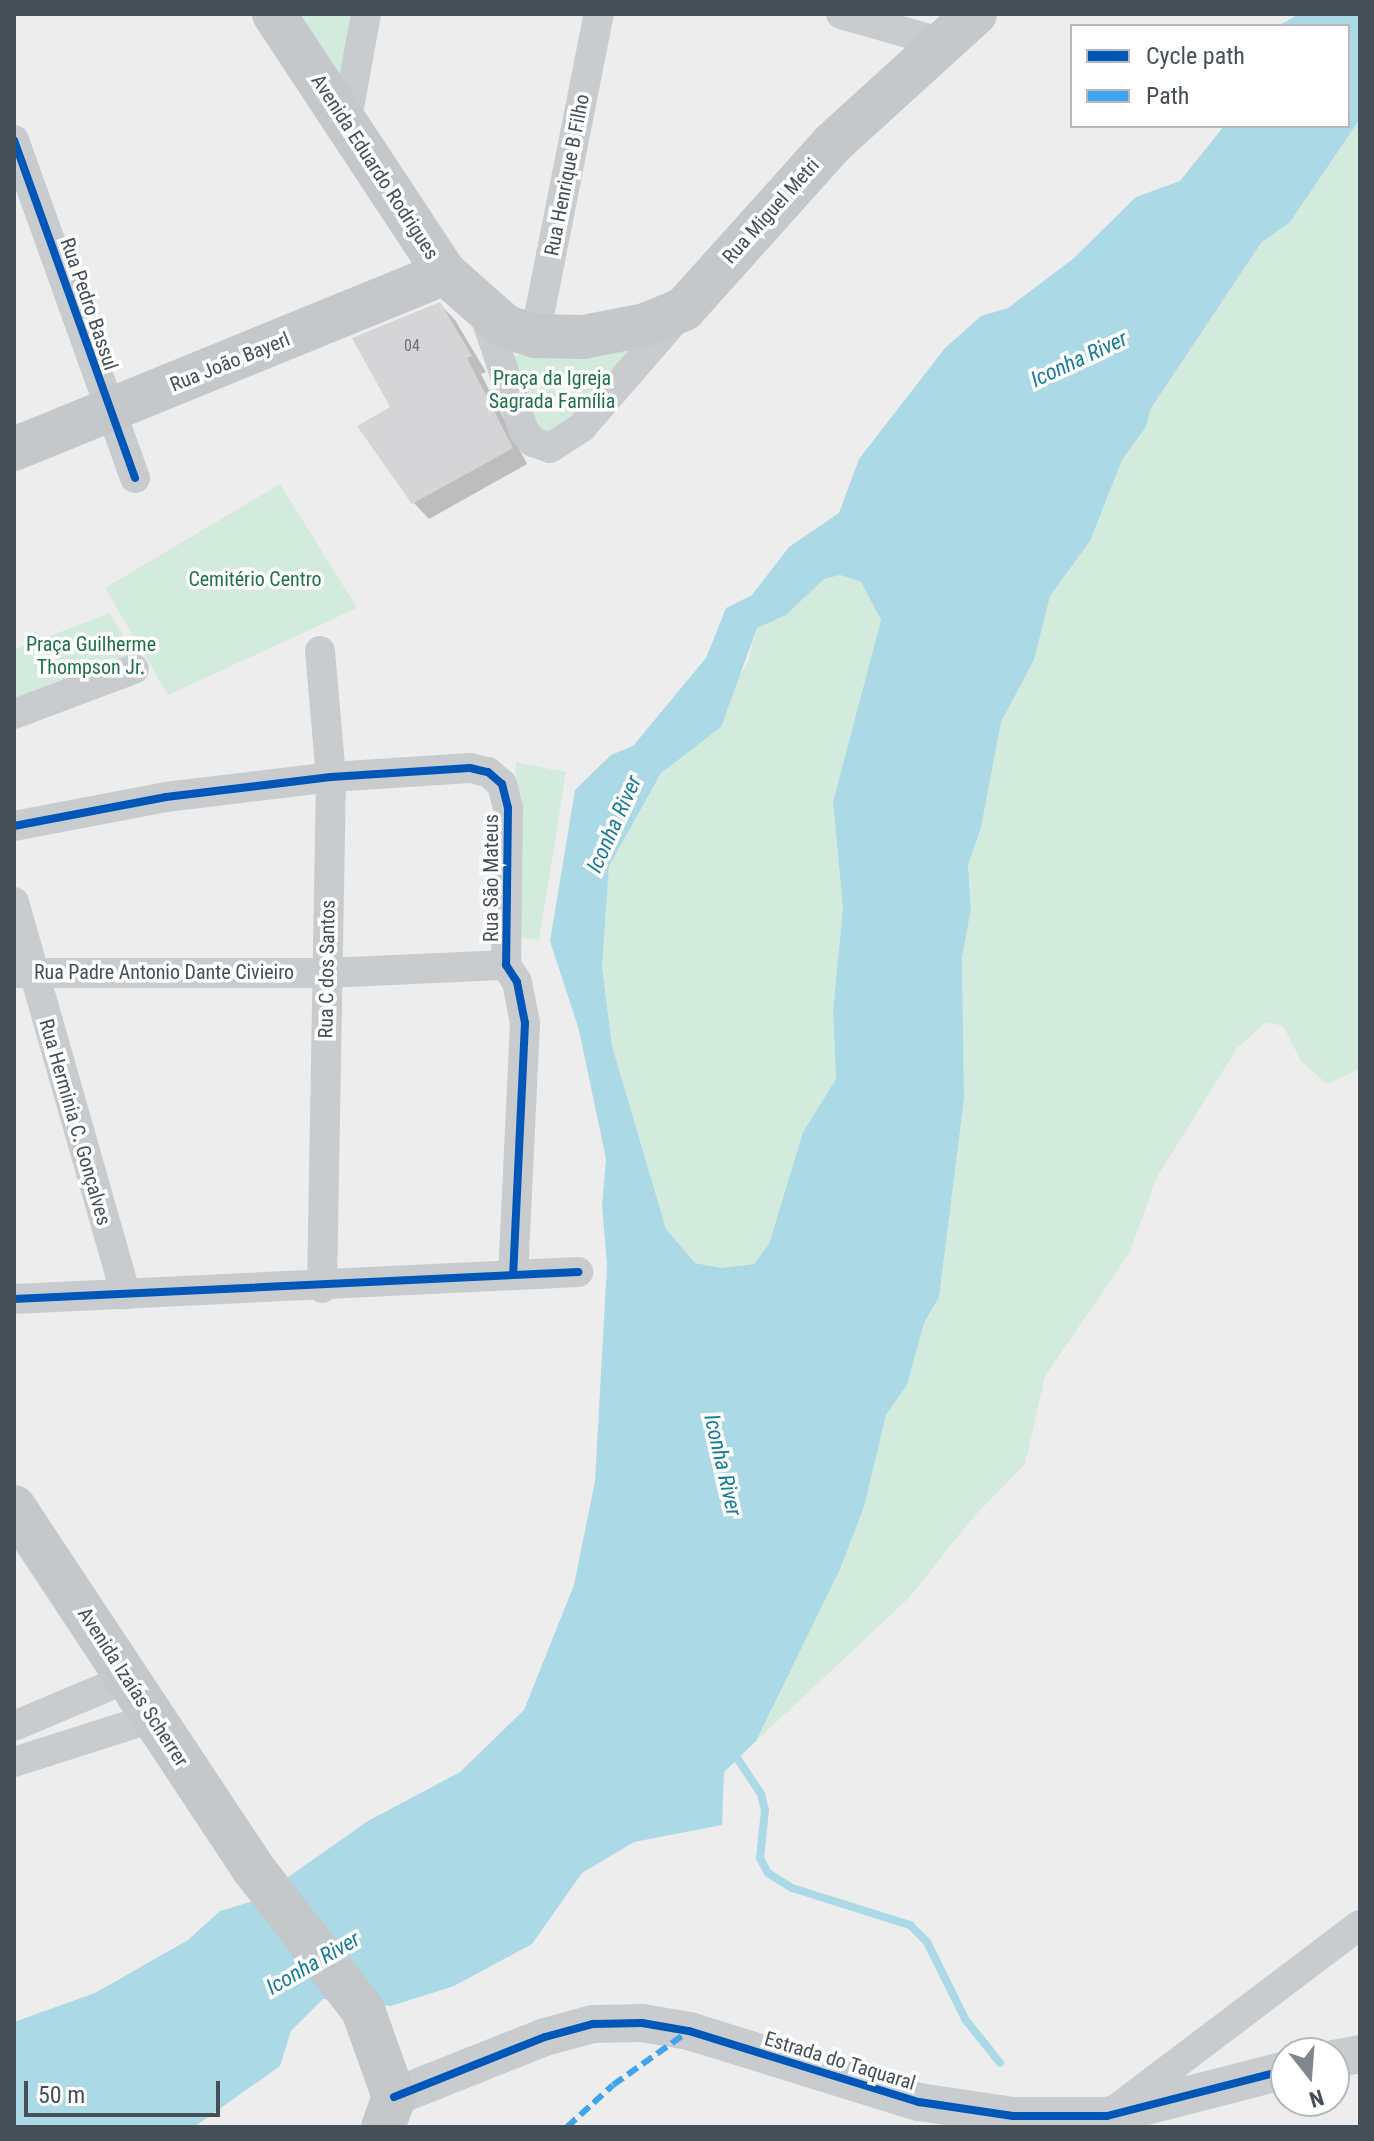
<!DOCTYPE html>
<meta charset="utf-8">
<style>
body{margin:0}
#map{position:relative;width:1374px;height:2141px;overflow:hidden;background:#eeeded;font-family:"Roboto Condensed",sans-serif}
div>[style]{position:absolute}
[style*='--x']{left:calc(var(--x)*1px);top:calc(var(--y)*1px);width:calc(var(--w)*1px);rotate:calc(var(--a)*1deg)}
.green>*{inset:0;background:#d3ebdc}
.water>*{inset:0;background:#abd9e6}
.shadow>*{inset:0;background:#0003}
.stream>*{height:8px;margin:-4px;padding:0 4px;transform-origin:4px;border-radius:4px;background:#abd9e6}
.building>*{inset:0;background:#d5d5d7}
.minor>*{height:30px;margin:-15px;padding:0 15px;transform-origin:15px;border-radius:15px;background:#c9ccce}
.tertiary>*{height:38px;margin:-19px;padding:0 19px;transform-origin:19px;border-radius:19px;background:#c9ccce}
.primary>*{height:44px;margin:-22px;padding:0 22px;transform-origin:22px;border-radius:22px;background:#c5c8cb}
.quiet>*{height:6px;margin-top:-3px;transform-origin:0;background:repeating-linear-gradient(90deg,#3fa4ed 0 12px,transparent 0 18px)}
.cycleway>*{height:8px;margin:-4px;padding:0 4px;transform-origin:4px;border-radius:4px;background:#0057b8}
span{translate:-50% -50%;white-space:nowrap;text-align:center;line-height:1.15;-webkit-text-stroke:7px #fff;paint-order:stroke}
.number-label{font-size:16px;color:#6b7279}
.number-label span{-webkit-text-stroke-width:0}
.street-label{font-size:20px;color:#464f58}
.park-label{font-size:20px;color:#1e7249}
.water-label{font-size:22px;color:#187d99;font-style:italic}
.frame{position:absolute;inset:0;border:16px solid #464f58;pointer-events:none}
.legend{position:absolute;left:1070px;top:24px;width:280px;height:104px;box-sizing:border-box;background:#fff;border:2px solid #b5b9bc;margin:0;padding:10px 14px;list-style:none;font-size:24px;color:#464f58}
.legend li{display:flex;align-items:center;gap:16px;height:40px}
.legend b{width:40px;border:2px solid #b5b9bc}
.north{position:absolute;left:1270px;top:2037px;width:80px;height:80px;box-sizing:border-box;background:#fff;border:2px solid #b5b9bc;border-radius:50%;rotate:163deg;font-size:22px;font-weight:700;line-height:32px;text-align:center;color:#464f58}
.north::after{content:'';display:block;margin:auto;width:28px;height:36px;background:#81868c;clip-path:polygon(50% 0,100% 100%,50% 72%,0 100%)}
.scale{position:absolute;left:24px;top:2081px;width:196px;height:36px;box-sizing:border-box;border:4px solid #464f58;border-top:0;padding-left:10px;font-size:24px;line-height:28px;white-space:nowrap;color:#464f58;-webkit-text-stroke:6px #fff;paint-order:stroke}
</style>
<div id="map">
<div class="green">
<i style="clip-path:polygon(296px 14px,358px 14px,342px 85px)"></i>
<i style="clip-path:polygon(1360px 119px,1360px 1069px,1327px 1084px,1301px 1061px,1283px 1026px,1266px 1022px,1237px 1048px,1156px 1179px,1130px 1252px,1045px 1376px,1025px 1464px,969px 1522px,910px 1597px,756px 1741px,845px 1555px,864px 1507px,886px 1415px,907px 1385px,924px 1323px,939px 1297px,964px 1099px,962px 958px,971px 908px,968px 865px,981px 828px,1001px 722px,1034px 660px,1050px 596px,1090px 541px,1122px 460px,1143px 432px,1150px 410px,1261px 243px,1290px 222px)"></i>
<i style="clip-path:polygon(622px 344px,633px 352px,598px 396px,543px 438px,509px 356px)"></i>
<i style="clip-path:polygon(280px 484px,357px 608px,168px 695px,105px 588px)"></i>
<i style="clip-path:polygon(840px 575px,861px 582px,881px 620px,833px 802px,843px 908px,833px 1010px,836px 1079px,803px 1132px,769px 1244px,754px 1264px,721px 1268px,695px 1263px,666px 1229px,612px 1046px,602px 967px,609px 866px,661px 773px,686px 751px,748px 663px,756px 628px,786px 615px,824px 579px)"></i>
<i style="clip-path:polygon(109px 613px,146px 670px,14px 719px,14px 650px)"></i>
<i style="clip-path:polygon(516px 762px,566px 772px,539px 940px,508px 936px)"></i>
</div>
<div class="water">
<i style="clip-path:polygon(evenodd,1299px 14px,1360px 14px,1360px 119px,1290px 222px,1261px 243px,1150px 410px,1146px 427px,1122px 460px,1090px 541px,1050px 596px,1034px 660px,1001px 722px,981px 828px,968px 865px,971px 908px,962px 958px,964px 1099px,939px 1297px,924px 1323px,907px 1385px,886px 1415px,864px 1507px,840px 1569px,756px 1741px,724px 1772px,722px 1825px,634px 1842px,582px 1873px,532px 1944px,454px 1986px,391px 2006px,323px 1999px,291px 2031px,280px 2066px,194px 2127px,14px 2127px,14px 2022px,95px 1993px,188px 1940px,220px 1911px,254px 1901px,368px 1821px,460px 1772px,524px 1710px,574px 1585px,595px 1481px,607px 1265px,602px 1206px,606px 1159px,579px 1030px,550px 941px,575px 790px,611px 755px,633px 746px,706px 658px,726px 608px,752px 595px,789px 547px,839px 513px,859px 459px,945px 348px,981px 316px,1008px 308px,1074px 258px,1136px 197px,1180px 181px,1224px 126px,1348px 126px,1348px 26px,1278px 26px,1299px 14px,840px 575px,861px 582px,881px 620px,833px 802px,843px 908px,833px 1010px,836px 1079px,803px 1132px,769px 1244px,754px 1264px,721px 1268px,695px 1263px,666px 1229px,612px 1046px,602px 967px,609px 866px,661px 773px,721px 727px,757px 628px,786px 615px,824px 579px,840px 575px)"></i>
</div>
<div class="shadow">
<i style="clip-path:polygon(440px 304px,455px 320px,486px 372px,481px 374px,527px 464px,429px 519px,414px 503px,393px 408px)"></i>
</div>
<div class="stream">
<i style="--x:733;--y:1752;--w:50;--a:56.3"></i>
<i style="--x:761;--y:1794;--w:16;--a:76"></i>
<i style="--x:765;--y:1810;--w:48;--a:95.9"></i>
<i style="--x:760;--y:1858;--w:17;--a:62"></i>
<i style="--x:768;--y:1873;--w:28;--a:32"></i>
<i style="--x:792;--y:1888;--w:124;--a:17.4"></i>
<i style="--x:910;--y:1925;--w:24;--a:45"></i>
<i style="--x:927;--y:1942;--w:86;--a:63.7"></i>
<i style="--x:965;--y:2019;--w:56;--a:51.5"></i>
</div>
<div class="building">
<i style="clip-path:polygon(440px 302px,472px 356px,467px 358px,513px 448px,412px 504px,357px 426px,390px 407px,352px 338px)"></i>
</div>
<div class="minor">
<i style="--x:841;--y:14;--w:106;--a:15.9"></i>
<i style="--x:346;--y:124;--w:112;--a:-79.7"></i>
<i style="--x:14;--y:140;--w:359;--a:70.3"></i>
<i style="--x:484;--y:313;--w:125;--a:71.3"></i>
<i style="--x:524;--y:431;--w:14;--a:51"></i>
<i style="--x:533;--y:442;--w:18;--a:19"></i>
<i style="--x:550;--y:448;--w:38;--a:-33"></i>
<i style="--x:582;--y:427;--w:150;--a:-49.1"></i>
<i style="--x:535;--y:336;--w:328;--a:-78.8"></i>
<i style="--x:320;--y:651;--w:126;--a:85"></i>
<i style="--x:331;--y:777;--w:511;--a:91.01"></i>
<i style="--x:14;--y:714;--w:128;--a:-20.6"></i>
<i style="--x:14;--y:826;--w:155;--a:-10.8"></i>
<i style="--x:166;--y:797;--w:166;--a:-6.9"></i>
<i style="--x:331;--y:777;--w:139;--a:-3.7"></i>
<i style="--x:470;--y:768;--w:18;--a:13"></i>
<i style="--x:488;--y:772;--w:18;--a:41"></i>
<i style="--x:502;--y:784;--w:25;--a:76"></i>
<i style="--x:508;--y:808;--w:157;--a:90.7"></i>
<i style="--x:506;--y:965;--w:20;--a:57"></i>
<i style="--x:517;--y:982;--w:42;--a:79"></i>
<i style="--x:525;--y:1023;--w:251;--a:92.7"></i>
<i style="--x:14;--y:902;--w:408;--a:74.1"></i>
<i style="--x:14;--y:973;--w:313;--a:0"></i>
<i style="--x:327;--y:973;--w:179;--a:-2.6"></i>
<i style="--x:14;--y:1299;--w:565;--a:-2.74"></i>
<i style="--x:14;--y:1726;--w:124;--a:-22.8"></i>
<i style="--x:14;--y:1762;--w:145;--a:-17.7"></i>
<i style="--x:1115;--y:2110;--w:307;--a:-37.1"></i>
</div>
<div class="tertiary">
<i style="--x:1334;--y:2059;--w:26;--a:-11"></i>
<i style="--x:394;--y:2097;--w:162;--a:-21.7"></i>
<i style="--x:545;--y:2037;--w:50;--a:-15.2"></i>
<i style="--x:593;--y:2024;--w:49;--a:-1.2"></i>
<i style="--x:642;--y:2023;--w:48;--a:9.7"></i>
<i style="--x:689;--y:2031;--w:241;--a:17.2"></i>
<i style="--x:919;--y:2102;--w:95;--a:8.5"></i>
<i style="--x:1013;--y:2116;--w:94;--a:0"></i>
<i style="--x:1107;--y:2116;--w:185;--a:-14.4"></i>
</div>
<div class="primary">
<i style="--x:274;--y:14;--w:310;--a:56.6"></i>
<i style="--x:445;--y:273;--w:81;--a:41.5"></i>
<i style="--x:506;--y:327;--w:30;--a:17"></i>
<i style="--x:535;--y:336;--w:48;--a:1.2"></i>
<i style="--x:583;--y:337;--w:63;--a:-11"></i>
<i style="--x:645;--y:325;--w:42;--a:-22.3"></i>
<i style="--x:684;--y:309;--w:223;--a:-48.1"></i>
<i style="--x:833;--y:143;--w:192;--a:-42.3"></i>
<i style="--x:14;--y:449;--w:466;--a:-22.2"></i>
<i style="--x:14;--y:1507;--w:432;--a:56.5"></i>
<i style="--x:252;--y:1867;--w:181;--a:52.2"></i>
<i style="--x:363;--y:2010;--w:92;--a:70.4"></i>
<i style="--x:394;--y:2097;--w:32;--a:110"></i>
</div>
<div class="quiet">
<i style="--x:567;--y:2127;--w:62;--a:-42.4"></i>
<i style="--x:613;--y:2085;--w:93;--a:-35.4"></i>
</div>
<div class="cycleway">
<i style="--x:14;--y:140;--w:359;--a:70.3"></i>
<i style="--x:14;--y:826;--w:155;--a:-10.8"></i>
<i style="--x:166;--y:797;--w:166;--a:-6.9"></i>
<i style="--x:331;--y:777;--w:139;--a:-3.7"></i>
<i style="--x:470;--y:768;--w:18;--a:13"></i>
<i style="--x:488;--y:772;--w:18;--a:41"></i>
<i style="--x:502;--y:784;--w:25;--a:76"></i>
<i style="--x:508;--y:808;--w:157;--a:90.7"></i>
<i style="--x:506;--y:965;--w:20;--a:57"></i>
<i style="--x:517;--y:982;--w:42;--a:79"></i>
<i style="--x:525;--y:1023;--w:251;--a:92.7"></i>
<i style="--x:14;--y:1299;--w:565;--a:-2.74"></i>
<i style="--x:394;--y:2097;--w:162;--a:-21.7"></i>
<i style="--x:545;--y:2037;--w:50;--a:-15.2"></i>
<i style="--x:593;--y:2024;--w:49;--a:-1.2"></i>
<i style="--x:642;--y:2023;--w:48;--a:9.7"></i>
<i style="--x:689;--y:2031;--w:241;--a:17.2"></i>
<i style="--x:919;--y:2102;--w:95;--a:8.5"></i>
<i style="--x:1013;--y:2116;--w:94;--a:0"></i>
<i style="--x:1107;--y:2116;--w:185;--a:-14.4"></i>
</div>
<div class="number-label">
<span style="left:412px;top:346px">04</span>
</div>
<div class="street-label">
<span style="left:375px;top:167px;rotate:57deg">Avenida Eduardo Rodrigues</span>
<span style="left:567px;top:175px;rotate:-79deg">Rua Henrique B Filho</span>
<span style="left:771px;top:211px;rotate:-48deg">Rua Miguel Metri</span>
<span style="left:89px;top:304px;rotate:71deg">Rua Pedro Bassul</span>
<span style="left:230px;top:362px;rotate:-22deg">Rua João Bayerl</span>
<span style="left:491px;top:878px;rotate:-90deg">Rua São Mateus</span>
<span style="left:327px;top:969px;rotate:-89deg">Rua C dos Santos</span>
<span style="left:164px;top:972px">Rua Padre Antonio Dante Civieiro</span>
<span style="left:75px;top:1122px;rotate:74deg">Rua Herminia C. Gonçalves</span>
<span style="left:133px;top:1687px;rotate:57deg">Avenida Izaías Scherrer</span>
<span style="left:840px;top:2061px;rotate:17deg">Estrada do Taquaral</span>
</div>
<div class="park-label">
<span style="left:552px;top:390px">Praça da Igreja<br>Sagrada Família</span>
<span style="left:255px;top:579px">Cemitério Centro</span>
<span style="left:91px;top:656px">Praça Guilherme<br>Thompson Jr.</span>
</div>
<div class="water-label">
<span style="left:1079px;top:359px;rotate:-25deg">Iconha River</span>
<span style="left:614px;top:824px;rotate:-66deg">Iconha River</span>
<span style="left:723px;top:1465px;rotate:77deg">Iconha River</span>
<span style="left:313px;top:1963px;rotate:-30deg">Iconha River</span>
</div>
<div class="frame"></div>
<ul class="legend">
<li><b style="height:10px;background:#0057b8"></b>Cycle path</li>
<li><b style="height:10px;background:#3fa4ed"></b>Path</li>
</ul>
<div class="north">N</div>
<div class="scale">50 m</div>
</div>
